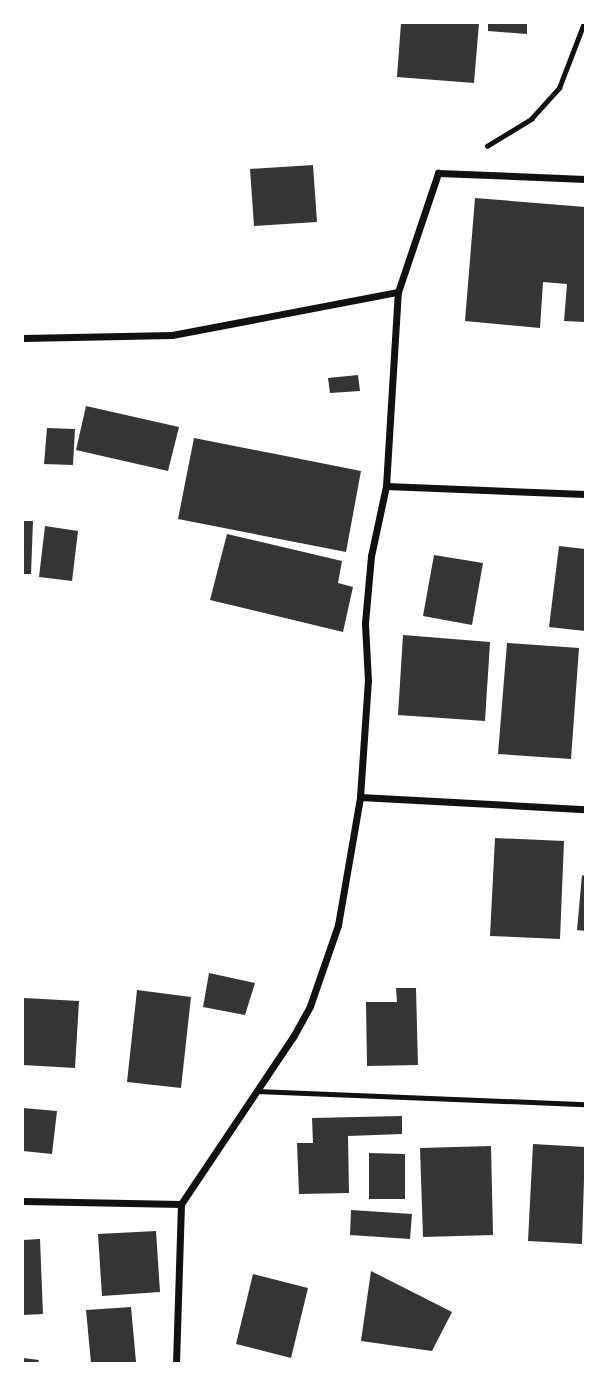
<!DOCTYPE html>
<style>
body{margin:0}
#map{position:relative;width:608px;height:1386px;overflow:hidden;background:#fff;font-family:Lato,sans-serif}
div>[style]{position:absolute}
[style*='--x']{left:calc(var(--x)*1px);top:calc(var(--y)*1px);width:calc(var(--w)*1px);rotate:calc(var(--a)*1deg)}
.building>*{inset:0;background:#353535}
.path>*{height:4.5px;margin:-2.25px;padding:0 2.25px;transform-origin:2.25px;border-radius:2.25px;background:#111}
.service>*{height:5px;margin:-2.5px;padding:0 2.5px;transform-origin:2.5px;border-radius:2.5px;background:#111}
.minor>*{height:7px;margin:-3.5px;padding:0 3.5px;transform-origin:3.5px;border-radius:3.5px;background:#111}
span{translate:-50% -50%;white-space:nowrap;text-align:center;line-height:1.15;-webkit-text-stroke:6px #fff;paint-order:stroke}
.frame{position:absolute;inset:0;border:24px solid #fff;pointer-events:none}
</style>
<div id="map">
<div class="building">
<i style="clip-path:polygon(401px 23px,479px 23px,474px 83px,397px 77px)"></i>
<i style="clip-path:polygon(488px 23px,527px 23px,527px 34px,488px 31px)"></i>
<i style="clip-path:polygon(313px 165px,317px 222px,254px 226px,250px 169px)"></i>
<i style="clip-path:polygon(475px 198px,585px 207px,585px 322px,564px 321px,567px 284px,543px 282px,540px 328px,465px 321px)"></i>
<i style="clip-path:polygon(358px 375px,360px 391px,330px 393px,328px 378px)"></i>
<i style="clip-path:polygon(86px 406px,179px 427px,168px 471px,76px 450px)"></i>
<i style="clip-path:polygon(47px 428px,75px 429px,73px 465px,44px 464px)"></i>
<i style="clip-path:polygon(194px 438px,361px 471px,346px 552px,178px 519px)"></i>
<i style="clip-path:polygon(23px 521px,33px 521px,31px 574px,23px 574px)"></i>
<i style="clip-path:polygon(45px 526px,78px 531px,72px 581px,39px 577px)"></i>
<i style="clip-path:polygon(227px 534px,342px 561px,338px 583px,353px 587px,343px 632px,210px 600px)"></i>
<i style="clip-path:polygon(559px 546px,585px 549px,585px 631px,549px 627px)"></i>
<i style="clip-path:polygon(434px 555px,483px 563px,472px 625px,423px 616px)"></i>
<i style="clip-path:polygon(403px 635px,490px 642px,485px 721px,398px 715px)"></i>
<i style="clip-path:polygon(507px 643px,579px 648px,571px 759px,498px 754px)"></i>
<i style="clip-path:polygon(495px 838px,564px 841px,560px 939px,490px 936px)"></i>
<i style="clip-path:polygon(582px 875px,585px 876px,585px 931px,577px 930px)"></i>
<i style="clip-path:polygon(209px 973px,255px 983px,245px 1015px,203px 1007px)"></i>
<i style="clip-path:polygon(396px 988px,416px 988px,418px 1065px,367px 1066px,366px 1002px,397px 1002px)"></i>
<i style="clip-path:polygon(137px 990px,191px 997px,181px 1088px,127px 1082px)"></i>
<i style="clip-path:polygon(24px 998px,79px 1001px,75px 1068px,23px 1065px)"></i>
<i style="clip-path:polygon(23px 1108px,57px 1111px,52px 1154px,23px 1151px)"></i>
<i style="clip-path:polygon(402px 1116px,402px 1134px,348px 1136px,349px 1193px,299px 1194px,297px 1143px,313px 1143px,312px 1118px)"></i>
<i style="clip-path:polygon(533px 1144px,585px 1147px,582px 1244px,528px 1241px)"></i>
<i style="clip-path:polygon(491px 1146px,493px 1235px,423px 1237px,420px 1148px)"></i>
<i style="clip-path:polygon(369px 1153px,405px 1154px,405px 1199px,369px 1199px)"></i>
<i style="clip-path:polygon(351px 1210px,412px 1214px,410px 1239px,350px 1235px)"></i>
<i style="clip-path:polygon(156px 1231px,160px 1292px,102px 1296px,98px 1234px)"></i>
<i style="clip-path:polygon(40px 1239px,43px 1314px,23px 1315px,23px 1240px)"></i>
<i style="clip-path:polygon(371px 1271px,452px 1312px,432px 1351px,361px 1341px)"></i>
<i style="clip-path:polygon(253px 1274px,308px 1288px,291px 1358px,236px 1344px)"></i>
<i style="clip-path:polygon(131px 1307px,136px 1362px,91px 1363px,86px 1310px)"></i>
<i style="clip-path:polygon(23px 1358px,39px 1360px,38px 1363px,23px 1363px)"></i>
</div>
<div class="path">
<i style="--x:487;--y:146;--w:52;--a:-31.5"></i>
<i style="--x:531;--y:119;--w:42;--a:-47.9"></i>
<i style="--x:559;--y:88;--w:70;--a:-69"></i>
</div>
<div class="service">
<i style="--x:256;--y:1091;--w:329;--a:2.3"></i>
</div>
<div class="minor">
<i style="--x:23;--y:338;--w:149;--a:-1.2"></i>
<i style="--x:172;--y:335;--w:230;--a:-10.8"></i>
<i style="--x:386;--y:486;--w:199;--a:2.3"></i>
<i style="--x:360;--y:797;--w:225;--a:3.1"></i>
<i style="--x:23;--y:1201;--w:158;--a:1.1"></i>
<i style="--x:181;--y:1204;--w:201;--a:-56.2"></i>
<i style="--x:293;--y:1037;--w:35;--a:-61"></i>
<i style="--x:310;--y:1006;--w:86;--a:-70.9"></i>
<i style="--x:338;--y:925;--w:130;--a:-80.2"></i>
<i style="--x:360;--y:797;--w:116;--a:-86.1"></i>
<i style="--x:368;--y:681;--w:58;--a:-93"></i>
<i style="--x:365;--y:623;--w:67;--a:-84.9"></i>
<i style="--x:371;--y:556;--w:72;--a:-77.9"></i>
<i style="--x:386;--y:486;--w:194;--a:-86.5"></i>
<i style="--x:398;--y:292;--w:126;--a:-71.4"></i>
<i style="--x:438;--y:173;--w:147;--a:2.3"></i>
<i style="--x:176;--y:1363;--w:159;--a:-88.2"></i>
</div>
<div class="frame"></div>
</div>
